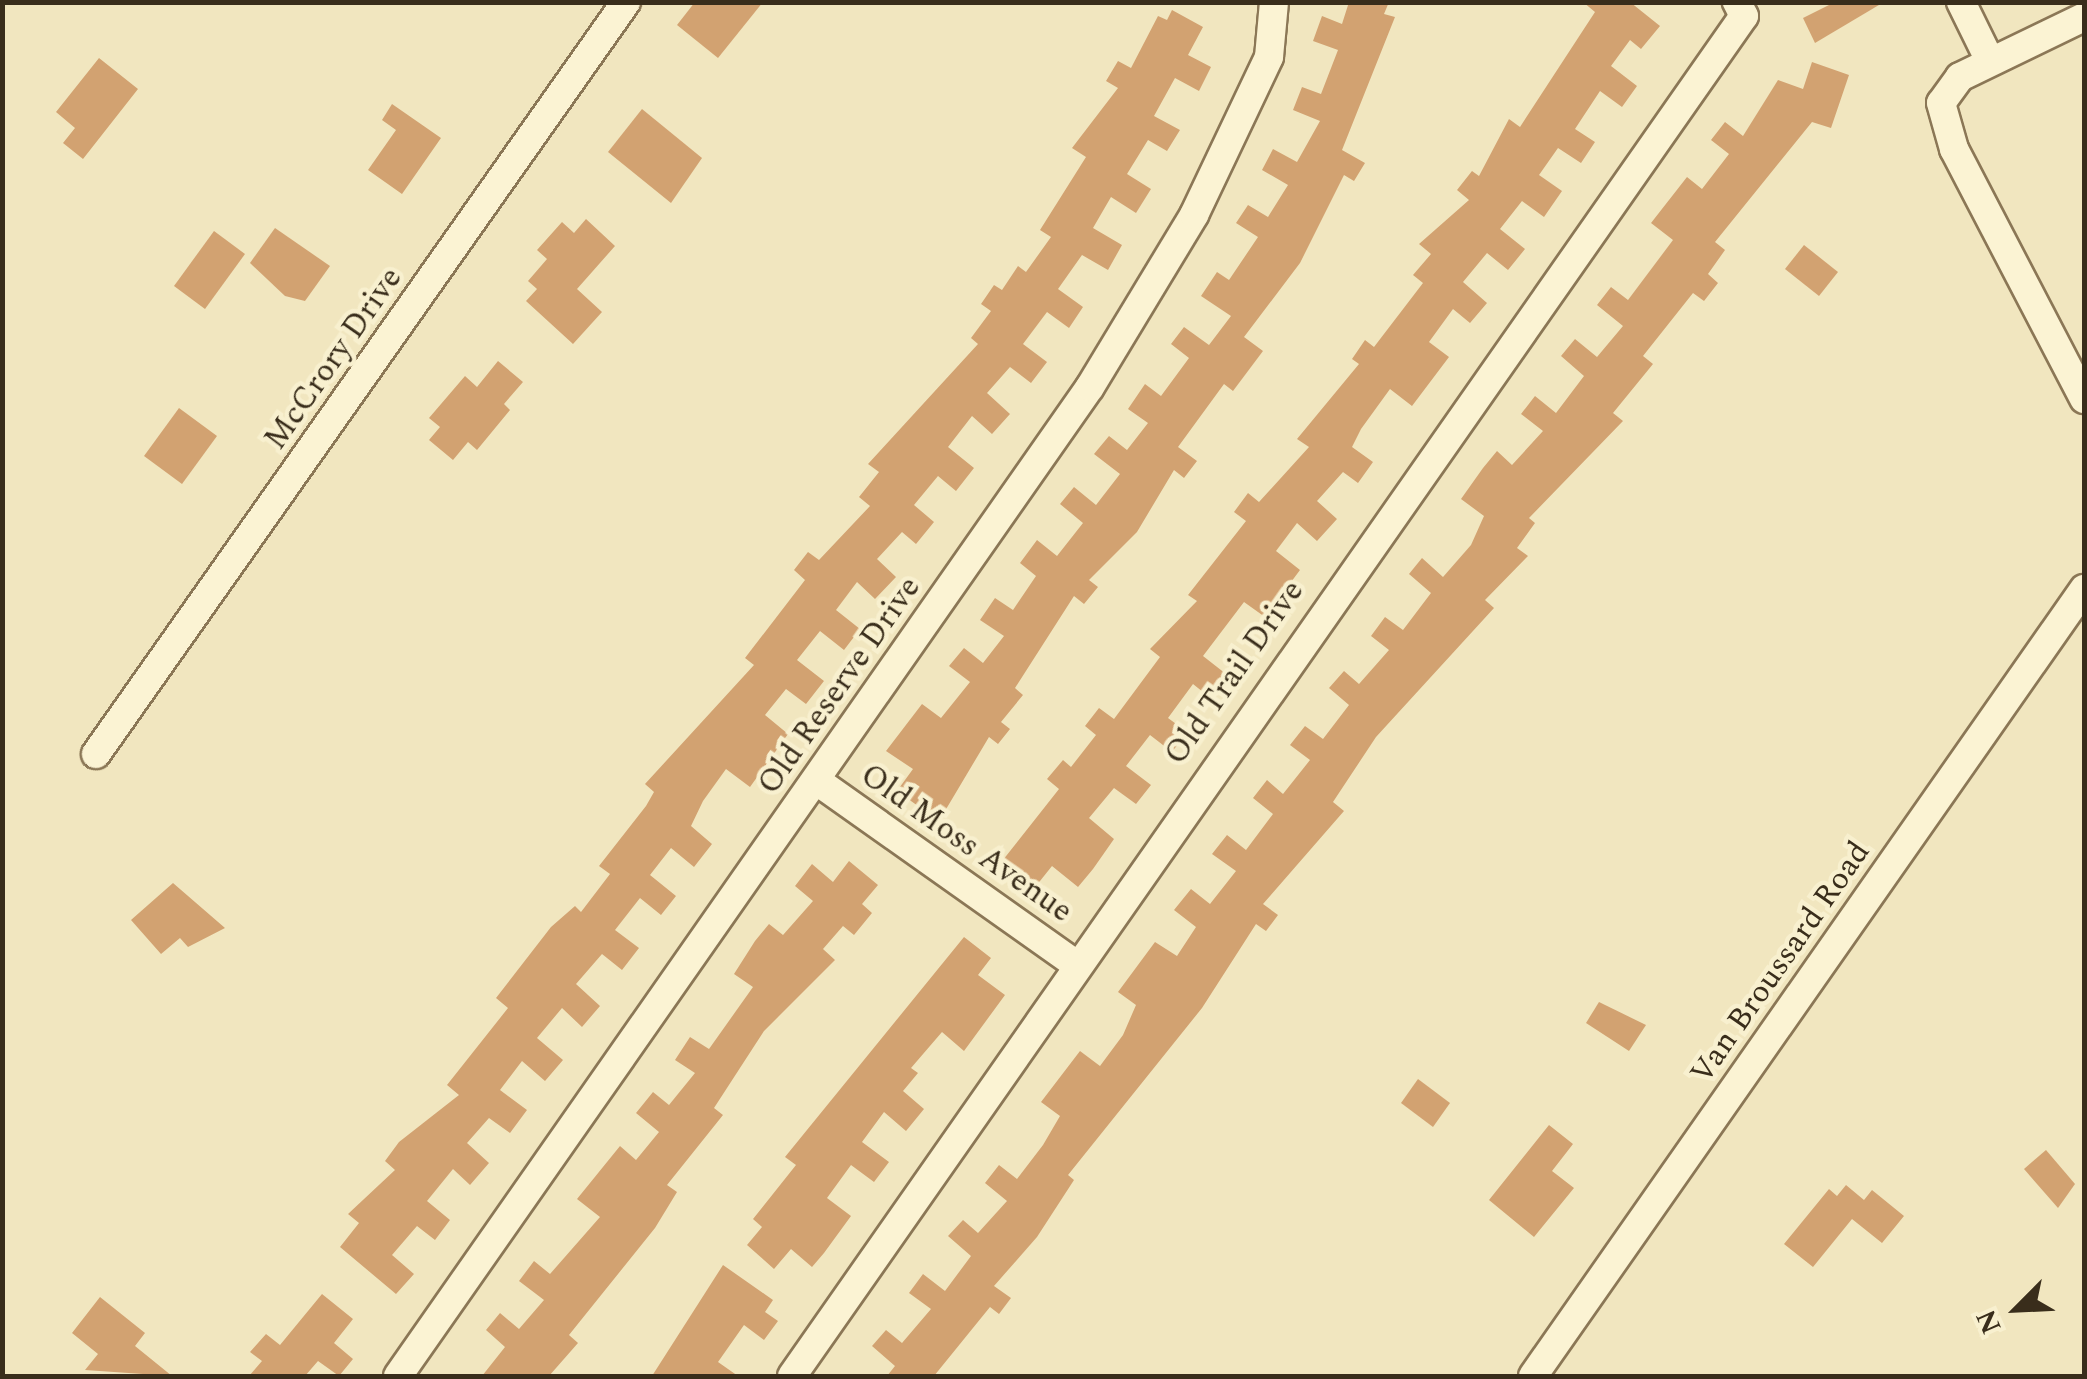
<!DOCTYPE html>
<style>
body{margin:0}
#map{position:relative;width:2087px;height:1379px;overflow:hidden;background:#f1e6bf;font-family:Spectral,serif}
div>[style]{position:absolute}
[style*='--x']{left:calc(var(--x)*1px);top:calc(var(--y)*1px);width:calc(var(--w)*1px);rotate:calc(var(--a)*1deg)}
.building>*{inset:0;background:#d2a271}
.roads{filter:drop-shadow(2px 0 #8b7756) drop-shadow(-2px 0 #8b7756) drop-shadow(0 2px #8b7756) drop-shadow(0 -2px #8b7756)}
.minor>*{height:28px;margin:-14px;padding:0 14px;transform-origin:14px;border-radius:14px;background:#fbf3d3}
span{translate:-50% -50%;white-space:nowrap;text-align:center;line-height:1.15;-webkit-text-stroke:9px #f8f0cf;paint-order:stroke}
.street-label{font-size:32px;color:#392d1b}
.frame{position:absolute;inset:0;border:5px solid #392d1b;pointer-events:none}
.north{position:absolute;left:1967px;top:1259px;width:100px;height:100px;-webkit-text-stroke:8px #f8f0cf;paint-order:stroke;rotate:246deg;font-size:28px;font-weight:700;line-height:40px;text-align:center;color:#392d1b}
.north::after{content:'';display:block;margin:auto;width:35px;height:45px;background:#392d1b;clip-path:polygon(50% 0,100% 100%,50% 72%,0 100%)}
</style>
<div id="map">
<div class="building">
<i style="clip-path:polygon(695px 2px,763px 2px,718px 58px,677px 25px)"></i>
<i style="clip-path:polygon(1349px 2px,1389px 2px,1384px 14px,1395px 17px,1342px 150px,1365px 163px,1354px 181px,1344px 175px,1300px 263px,1244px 337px,1263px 351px,1233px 391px,1224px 384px,1178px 447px,1197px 461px,1184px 478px,1174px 470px,1137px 532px,1089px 580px,1098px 587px,1084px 604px,1074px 596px,1015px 688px,1023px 695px,1001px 722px,1010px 729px,998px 744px,989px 737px,939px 821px,897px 791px,913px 769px,886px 751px,922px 704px,941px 718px,970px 682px,949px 666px,964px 648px,983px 663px,1004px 636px,980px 620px,995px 598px,1013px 610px,1036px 576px,1020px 563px,1037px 540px,1057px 556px,1083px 523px,1060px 504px,1074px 487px,1096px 505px,1120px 474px,1094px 454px,1109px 436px,1127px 450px,1148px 423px,1128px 409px,1145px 384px,1161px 396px,1189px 358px,1171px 344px,1184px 327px,1209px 345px,1231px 316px,1201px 296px,1217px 272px,1229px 280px,1258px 237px,1236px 223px,1248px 205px,1268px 217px,1288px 185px,1262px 170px,1273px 149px,1297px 162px,1320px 121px,1293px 110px,1302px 87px,1321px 94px,1338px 50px,1313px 41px,1322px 16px,1342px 24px)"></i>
<i style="clip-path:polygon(1583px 2px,1630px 2px,1660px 26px,1641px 49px,1630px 40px,1611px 66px,1637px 86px,1622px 107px,1600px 91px,1575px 129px,1595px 142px,1581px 163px,1558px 148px,1539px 175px,1562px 191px,1544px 217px,1522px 201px,1500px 229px,1525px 249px,1508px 270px,1487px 253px,1463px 282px,1487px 303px,1470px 323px,1453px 309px,1429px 342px,1449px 357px,1412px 406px,1390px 389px,1361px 429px,1352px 447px,1373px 462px,1358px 483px,1343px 472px,1317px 501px,1337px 519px,1317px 541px,1297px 523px,1276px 551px,1300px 570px,1265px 617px,1244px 602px,1203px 656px,1226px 674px,1208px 696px,1193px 684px,1168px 718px,1187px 732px,1172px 752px,1150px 735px,1126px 766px,1151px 785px,1136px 804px,1114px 788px,1089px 818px,1114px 839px,1093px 869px,1078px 887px,1052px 866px,1028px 896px,995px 870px,1059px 789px,1047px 779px,1063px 760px,1071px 767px,1096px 735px,1085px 726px,1099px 708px,1114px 719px,1160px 657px,1150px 649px,1197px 601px,1188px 595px,1246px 521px,1234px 512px,1248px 493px,1259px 502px,1309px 447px,1297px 439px,1359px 364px,1352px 359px,1365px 340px,1374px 347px,1423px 283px,1413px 275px,1431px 254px,1419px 244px,1469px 200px,1457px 190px,1472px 171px,1479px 176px,1509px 119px,1520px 127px,1595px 12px)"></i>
<i style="clip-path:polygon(1835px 2px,1884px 2px,1815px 43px,1803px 18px)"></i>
<i style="clip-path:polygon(1172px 10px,1203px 27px,1188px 55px,1211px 67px,1199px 91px,1175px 78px,1154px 116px,1180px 130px,1167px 151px,1148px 140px,1127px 174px,1151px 189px,1136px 213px,1111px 197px,1093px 228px,1122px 245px,1108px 270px,1082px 255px,1058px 289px,1083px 307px,1069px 328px,1047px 312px,1023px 344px,1047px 362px,1031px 383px,1010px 367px,987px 393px,1010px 414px,992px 434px,972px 416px,948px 447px,974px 468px,956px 491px,938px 476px,914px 505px,934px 522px,916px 544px,902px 532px,877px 559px,896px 577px,875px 599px,857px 582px,836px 610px,860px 629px,844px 650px,820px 631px,797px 660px,824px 681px,806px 704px,786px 689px,765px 715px,788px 734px,750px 787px,726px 769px,703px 801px,691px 826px,712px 844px,694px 867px,671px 848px,650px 875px,676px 896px,661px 915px,640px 898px,615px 930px,639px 948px,622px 970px,602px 954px,576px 984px,600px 1006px,582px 1027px,562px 1008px,537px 1038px,563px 1060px,545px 1081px,522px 1061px,500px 1090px,527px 1110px,510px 1133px,489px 1118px,467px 1143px,489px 1163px,470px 1185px,453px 1169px,427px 1201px,450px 1220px,435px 1240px,417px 1226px,392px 1255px,414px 1274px,396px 1294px,340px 1247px,359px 1223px,348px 1214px,395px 1170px,385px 1161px,399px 1142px,459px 1095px,447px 1085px,508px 1008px,496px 998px,551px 927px,575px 906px,581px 912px,610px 874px,599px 866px,646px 806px,654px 792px,645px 784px,754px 665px,745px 658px,805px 580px,794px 570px,808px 552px,819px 560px,870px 506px,859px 497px,879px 472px,868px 464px,978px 344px,971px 338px,991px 311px,981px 304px,994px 285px,1002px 290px,1018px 266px,1026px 272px,1051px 237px,1040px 230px,1086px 157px,1072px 148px,1118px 88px,1106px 81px,1118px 61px,1131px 68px,1158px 16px,1167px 20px)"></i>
<i style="clip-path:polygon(99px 58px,138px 89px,83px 159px,63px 143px,75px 128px,56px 112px)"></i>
<i style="clip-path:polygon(1812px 62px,1849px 75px,1831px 128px,1812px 122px,1715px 242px,1725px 250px,1708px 274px,1718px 283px,1704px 301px,1693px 293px,1643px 356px,1653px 364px,1613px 413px,1623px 421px,1529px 518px,1535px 523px,1517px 548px,1528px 556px,1485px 600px,1494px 608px,1376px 737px,1333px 802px,1344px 811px,1263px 904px,1278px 915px,1266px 931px,1256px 924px,1202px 1008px,1068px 1175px,1074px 1180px,1037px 1237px,994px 1286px,1011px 1298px,999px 1314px,990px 1307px,934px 1376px,887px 1376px,895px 1366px,872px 1346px,886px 1330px,902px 1343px,931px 1309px,909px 1293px,923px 1274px,945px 1291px,971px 1256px,948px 1236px,963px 1220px,978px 1233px,1007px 1201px,985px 1183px,999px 1165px,1017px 1179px,1043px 1145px,1060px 1116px,1041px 1102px,1080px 1051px,1100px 1066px,1123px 1035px,1136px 1005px,1118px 992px,1155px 942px,1177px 956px,1196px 927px,1174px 910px,1191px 889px,1210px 904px,1236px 871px,1212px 854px,1227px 835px,1246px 850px,1273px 814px,1253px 798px,1267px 780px,1283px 794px,1310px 760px,1290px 745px,1305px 726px,1323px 739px,1349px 705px,1329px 688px,1344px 671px,1359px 684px,1389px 650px,1371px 636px,1385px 617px,1403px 630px,1431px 593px,1409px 574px,1422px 558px,1443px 577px,1471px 545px,1484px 516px,1461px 499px,1483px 468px,1497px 451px,1512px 465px,1543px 431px,1521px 414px,1535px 396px,1556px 413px,1584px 376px,1561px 356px,1575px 339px,1597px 357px,1623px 326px,1597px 305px,1611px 287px,1628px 300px,1673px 240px,1651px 223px,1687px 177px,1702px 189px,1729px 154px,1711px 140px,1725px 122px,1743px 136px,1778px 80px,1803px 89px)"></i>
<i style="clip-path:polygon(392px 104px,441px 138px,402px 194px,368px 170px,396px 130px,382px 120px)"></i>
<i style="clip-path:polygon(642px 109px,702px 158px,671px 203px,608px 152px)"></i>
<i style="clip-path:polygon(586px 219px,615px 246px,577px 289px,602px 312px,573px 344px,526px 301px,537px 289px,528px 281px,547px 259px,537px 250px,562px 222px,574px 233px)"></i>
<i style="clip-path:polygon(275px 228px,330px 266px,305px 301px,285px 296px,250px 263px)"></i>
<i style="clip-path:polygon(214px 231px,245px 254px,205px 309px,174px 286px)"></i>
<i style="clip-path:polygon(1804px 245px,1838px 272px,1819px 296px,1785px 269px)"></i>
<i style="clip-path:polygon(498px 361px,523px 382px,504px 404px,510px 410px,477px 450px,468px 442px,453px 460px,429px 440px,440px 427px,429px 418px,465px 376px,477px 387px)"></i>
<i style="clip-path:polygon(179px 408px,217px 436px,182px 484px,144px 456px)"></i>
<i style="clip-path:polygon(849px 861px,878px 885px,862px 904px,872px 913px,854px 935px,843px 926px,823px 949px,835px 960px,764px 1031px,714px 1108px,723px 1115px,667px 1185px,677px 1192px,655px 1228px,569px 1335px,578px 1343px,549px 1376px,482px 1376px,505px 1347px,486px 1330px,500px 1313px,519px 1329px,544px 1300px,519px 1281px,534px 1261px,550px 1274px,600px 1217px,577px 1199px,620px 1146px,636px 1160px,659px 1132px,636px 1113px,653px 1092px,669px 1105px,695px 1073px,675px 1060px,690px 1037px,709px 1049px,753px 987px,734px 974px,755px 941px,769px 924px,783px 935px,813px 901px,795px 886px,812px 864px,833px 882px)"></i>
<i style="clip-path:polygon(173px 883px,225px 928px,188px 947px,180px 938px,161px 954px,131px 920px)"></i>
<i style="clip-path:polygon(964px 937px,991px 958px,978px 975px,1005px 995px,964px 1051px,942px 1032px,911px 1068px,918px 1073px,903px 1091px,924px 1109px,906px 1131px,884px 1112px,862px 1142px,889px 1162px,874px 1182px,851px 1165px,827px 1198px,851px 1216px,824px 1253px,812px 1267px,791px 1249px,774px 1269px,747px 1245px,762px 1227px,753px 1219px,796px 1165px,785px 1157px)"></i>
<i style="clip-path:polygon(1599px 1002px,1646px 1025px,1629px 1051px,1586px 1023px)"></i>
<i style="clip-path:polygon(1418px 1079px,1450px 1103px,1433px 1127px,1401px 1103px)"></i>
<i style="clip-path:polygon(1549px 1125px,1573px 1144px,1552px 1171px,1574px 1188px,1534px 1237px,1489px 1200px)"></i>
<i style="clip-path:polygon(2046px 1150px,2075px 1184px,2058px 1208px,2024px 1169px)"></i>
<i style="clip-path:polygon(1846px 1185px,1864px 1200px,1872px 1190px,1904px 1216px,1882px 1243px,1852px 1219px,1813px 1267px,1784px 1244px,1829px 1189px,1837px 1196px)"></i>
<i style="clip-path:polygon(723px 1265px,773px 1300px,765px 1312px,778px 1321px,764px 1340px,744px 1325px,718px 1362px,738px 1376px,652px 1376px)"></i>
<i style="clip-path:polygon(322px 1294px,353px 1319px,334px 1343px,353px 1359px,339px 1376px,318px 1361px,305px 1376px,249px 1376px,262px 1361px,250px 1352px,266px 1334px,280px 1345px)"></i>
<i style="clip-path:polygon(100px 1297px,145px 1333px,135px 1346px,172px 1376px,85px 1370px,98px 1354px,72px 1333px)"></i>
</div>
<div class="roads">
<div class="minor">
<i style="--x:1961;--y:2;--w:66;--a:63.8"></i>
<i style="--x:2084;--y:17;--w:138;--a:154.2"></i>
<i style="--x:1960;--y:77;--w:32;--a:126"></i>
<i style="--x:1941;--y:103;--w:48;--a:74.2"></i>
<i style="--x:1954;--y:149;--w:282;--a:62.5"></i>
<i style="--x:96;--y:754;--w:920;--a:-54.82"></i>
<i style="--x:817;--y:781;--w:316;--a:35.3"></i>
<i style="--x:398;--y:1376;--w:1207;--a:-55.02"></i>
<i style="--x:1090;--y:387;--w:201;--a:-58.8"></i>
<i style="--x:1194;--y:215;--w:175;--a:-64.6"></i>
<i style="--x:1269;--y:57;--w:55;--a:-84.8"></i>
<i style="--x:792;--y:1376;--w:1660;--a:-55.01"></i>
<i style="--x:1744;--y:16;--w:16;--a:-117"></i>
<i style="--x:1533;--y:1376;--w:961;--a:-55"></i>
</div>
</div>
<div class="street-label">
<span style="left:334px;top:359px;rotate:-55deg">McCrory Drive</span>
<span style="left:1235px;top:673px;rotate:-55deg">Old Trail Drive</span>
<span style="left:840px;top:686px;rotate:-55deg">Old Reserve Drive</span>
<span style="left:966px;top:844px;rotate:35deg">Old Moss Avenue</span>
<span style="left:1781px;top:963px;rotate:-55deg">Van Broussard Road</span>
</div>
<div class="frame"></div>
<div class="north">N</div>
</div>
